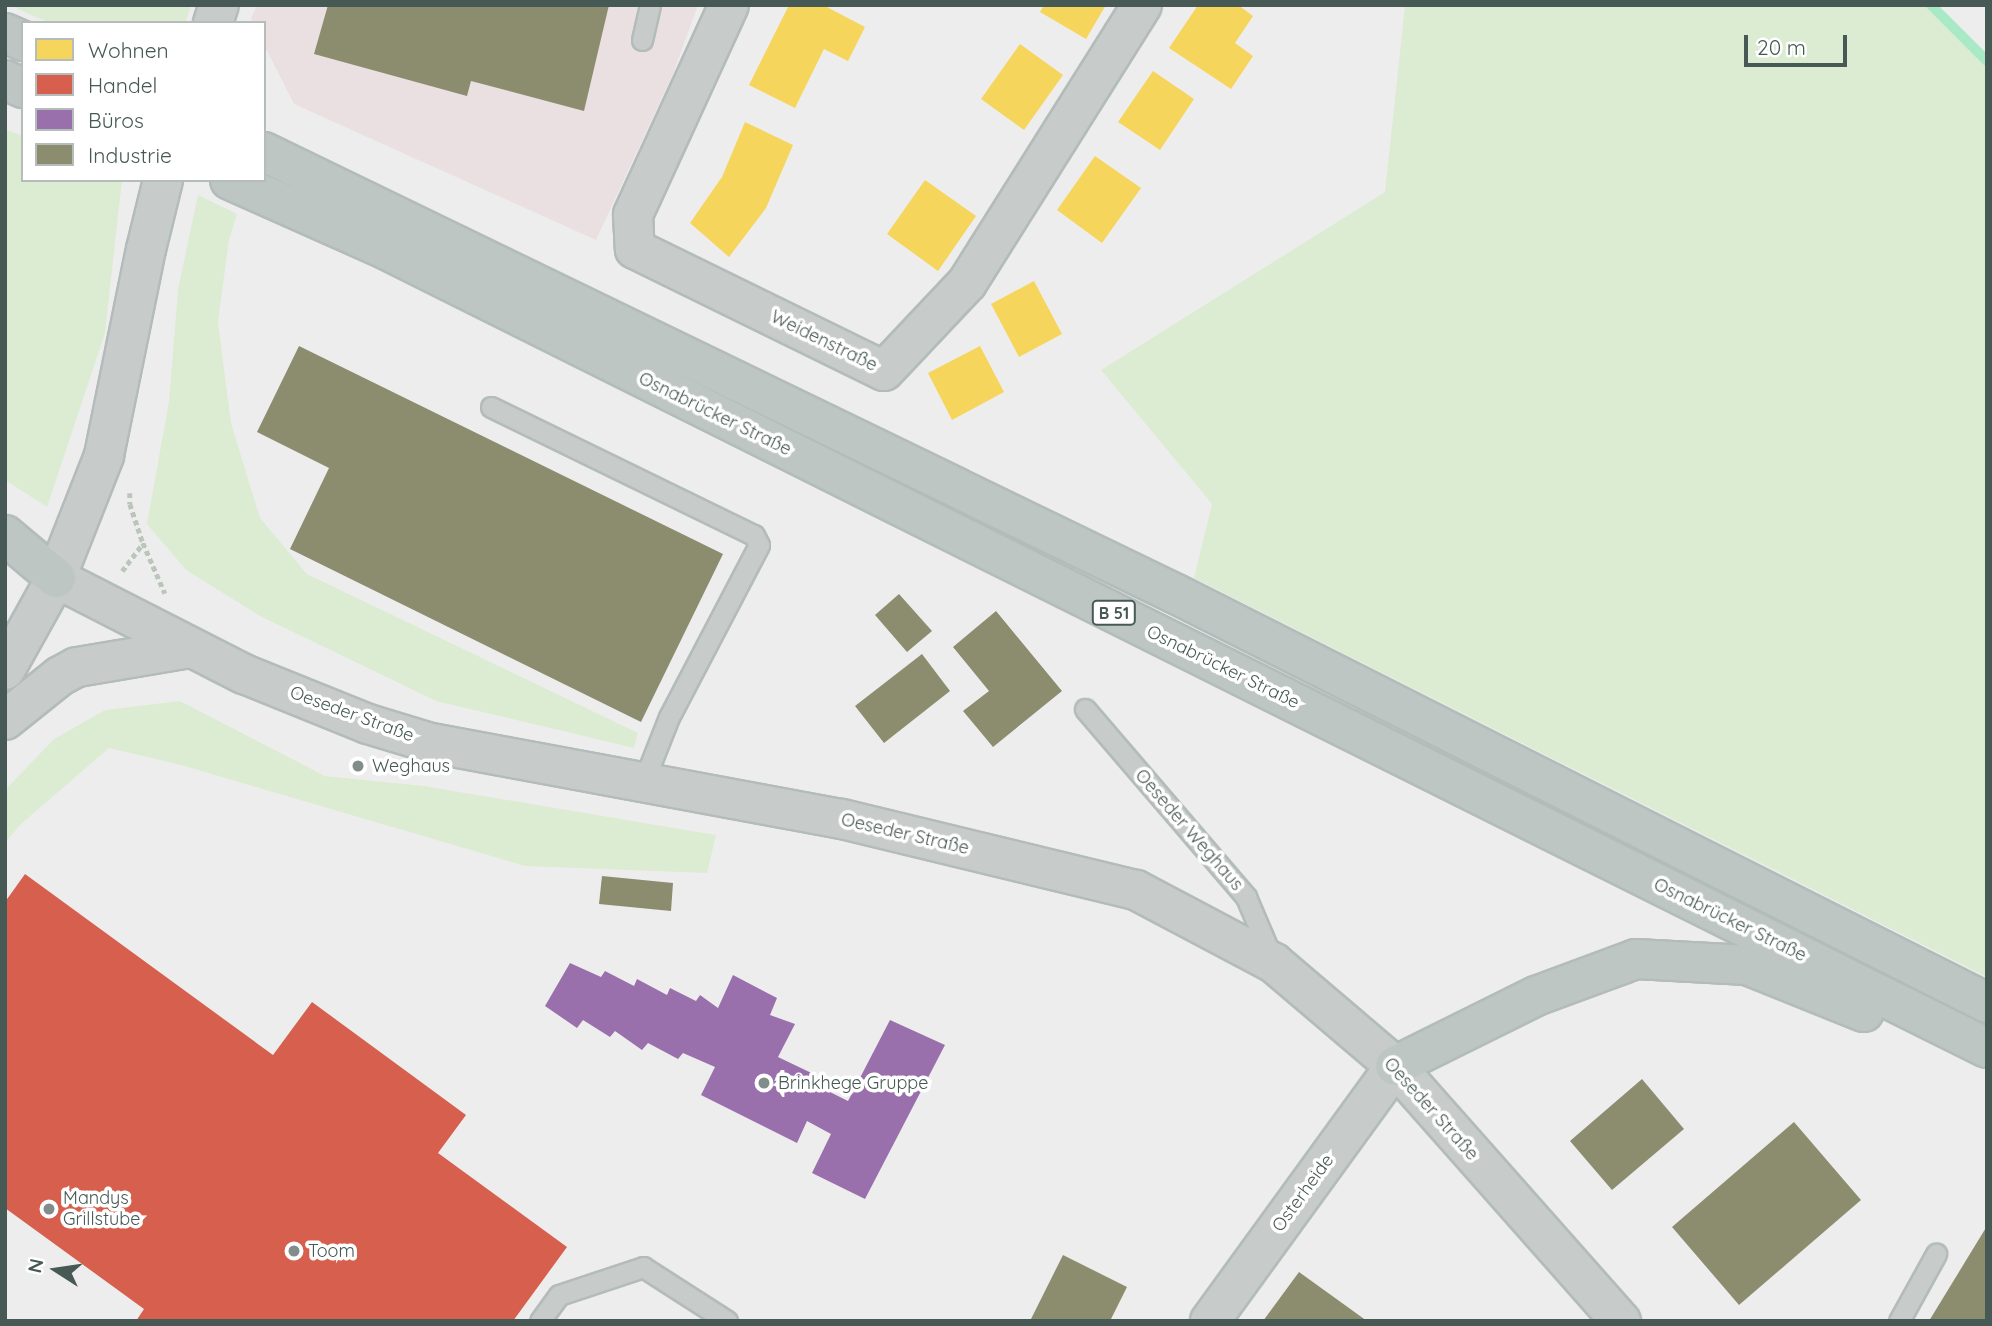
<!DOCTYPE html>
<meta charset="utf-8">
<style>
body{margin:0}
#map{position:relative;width:1992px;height:1326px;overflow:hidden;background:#eeedee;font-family:Quicksand,sans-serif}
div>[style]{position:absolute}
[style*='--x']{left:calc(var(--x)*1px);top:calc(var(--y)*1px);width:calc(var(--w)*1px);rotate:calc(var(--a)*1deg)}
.commercial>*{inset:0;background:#eae0e1}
.green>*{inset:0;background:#dcecd2}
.homes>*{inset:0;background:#f6d55c}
.shops>*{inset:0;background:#d6604d}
.offices>*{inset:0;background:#9970ab}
.industry>*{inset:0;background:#8c8c6e}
.stream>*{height:10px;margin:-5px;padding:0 5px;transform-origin:5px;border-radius:5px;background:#a9e9c6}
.path>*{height:4.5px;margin-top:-2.25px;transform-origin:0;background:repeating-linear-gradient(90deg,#bbc6bb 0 5px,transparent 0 8.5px)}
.roads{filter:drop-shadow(2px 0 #b3bcba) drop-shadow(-2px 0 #b3bcba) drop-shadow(0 2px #b3bcba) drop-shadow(0 -2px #b3bcba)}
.service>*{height:19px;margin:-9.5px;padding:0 9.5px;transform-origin:9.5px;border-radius:9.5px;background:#c7ccca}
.minor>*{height:38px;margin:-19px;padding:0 19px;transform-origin:19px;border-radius:19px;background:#c7ccca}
.tertiary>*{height:38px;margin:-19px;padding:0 19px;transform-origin:19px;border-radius:19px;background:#c7ccca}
.trunk>*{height:38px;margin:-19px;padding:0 19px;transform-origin:19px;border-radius:19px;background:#bec6c4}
.dots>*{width:19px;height:19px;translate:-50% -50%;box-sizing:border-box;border:4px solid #fff;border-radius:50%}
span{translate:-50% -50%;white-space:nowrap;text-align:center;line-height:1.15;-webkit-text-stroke:7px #fff;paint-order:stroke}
.shield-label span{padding:2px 5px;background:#fff;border:2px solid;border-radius:5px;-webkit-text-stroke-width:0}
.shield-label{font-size:16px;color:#465954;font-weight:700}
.street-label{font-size:18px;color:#465954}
.poi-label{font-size:18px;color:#465954}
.left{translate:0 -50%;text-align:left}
.frame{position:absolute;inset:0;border:7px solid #465954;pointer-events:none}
.legend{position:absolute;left:21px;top:21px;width:245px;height:161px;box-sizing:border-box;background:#fff;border:2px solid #b5bdbb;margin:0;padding:9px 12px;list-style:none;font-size:21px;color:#465954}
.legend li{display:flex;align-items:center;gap:14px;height:35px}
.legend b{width:35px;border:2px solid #b5bdbb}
.north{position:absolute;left:21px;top:1235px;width:70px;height:70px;-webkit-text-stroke:5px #fff;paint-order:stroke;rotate:282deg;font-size:19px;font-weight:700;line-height:28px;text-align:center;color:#465954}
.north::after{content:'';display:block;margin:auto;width:24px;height:32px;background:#465954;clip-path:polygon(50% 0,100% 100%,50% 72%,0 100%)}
.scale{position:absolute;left:1744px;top:35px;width:103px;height:32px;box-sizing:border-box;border:4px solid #465954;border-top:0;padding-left:9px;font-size:21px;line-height:24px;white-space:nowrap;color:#465954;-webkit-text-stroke:5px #fff;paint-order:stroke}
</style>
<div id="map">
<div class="commercial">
<i style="clip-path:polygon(257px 5px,698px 5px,673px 74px,596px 240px,294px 104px,264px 45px,264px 23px,253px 23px,251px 18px)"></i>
</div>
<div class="green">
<i style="clip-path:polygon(9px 5px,191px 5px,185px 23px,50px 23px)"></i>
<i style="clip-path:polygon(1405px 5px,1931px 5px,1987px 61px,1987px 977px,1194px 578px,1212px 504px,1101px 370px,1385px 192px)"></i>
<i style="clip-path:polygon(5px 129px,23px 136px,23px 180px,122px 180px,105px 333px,47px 507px,5px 480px)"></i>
<i style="clip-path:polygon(198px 195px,237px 214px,229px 240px,218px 322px,231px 423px,260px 518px,307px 574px,638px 733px,634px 748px,436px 701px,260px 616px,186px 570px,147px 524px,169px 401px,178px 289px)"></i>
<i style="clip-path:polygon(180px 701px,325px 776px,424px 786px,716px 835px,707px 873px,525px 866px,181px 765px,109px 748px,21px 824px,5px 843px,5px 790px,54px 739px,105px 710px)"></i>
</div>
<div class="homes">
<i style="clip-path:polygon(789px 5px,823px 5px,865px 27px,848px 61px,824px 49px,795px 108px,749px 85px)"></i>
<i style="clip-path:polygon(1044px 5px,1106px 5px,1086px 39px,1040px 12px)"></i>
<i style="clip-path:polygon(1198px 5px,1238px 5px,1253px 16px,1235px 43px,1253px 56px,1231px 89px,1169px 48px)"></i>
<i style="clip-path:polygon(1020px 44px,1063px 75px,1024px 130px,981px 99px)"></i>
<i style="clip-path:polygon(1153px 71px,1194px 99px,1160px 150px,1118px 122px)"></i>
<i style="clip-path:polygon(745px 122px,793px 145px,766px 208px,729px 257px,690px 223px,722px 177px)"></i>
<i style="clip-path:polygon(1095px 156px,1141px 188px,1102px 243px,1057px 210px)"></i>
<i style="clip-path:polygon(925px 180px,976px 216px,938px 271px,887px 234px)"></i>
<i style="clip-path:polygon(1034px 281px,1062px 334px,1019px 357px,991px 304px)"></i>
<i style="clip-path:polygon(980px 346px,1004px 392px,952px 420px,928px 373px)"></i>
</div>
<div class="shops">
<i style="clip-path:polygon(25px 874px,273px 1055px,312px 1002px,466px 1115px,438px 1153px,567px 1247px,513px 1321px,136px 1321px,144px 1309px,5px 1208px,5px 902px)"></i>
</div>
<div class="offices">
<i style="clip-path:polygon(570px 963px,601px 977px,605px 971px,634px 986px,637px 979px,667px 995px,670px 988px,696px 1001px,700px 995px,718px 1008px,733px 975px,777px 998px,770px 1015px,795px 1024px,778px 1057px,824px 1079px,820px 1087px,848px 1101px,890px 1020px,945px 1045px,865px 1199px,812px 1173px,831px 1134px,807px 1121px,797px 1143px,701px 1095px,715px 1067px,683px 1053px,678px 1059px,648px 1043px,642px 1050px,615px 1031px,610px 1037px,583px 1020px,577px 1028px,545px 1006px)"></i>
</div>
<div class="industry">
<i style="clip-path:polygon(328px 5px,609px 5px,584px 111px,471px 81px,467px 96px,314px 54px)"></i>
<i style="clip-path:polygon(299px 346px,723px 554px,641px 722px,290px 549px,329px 468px,257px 432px)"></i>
<i style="clip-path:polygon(899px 594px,932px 631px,907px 652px,875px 615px)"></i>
<i style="clip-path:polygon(996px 611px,1062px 691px,993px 747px,963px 711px,989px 691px,953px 647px)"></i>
<i style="clip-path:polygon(922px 654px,950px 691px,884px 743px,855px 706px)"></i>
<i style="clip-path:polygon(602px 876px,673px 883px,671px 911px,599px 904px)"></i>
<i style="clip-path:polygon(1642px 1079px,1684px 1129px,1612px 1190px,1570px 1141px)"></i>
<i style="clip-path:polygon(1794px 1122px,1861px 1200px,1739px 1305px,1672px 1227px)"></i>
<i style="clip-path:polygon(1987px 1226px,1987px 1321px,1929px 1321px)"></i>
<i style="clip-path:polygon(1063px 1255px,1127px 1287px,1110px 1321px,1030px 1321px)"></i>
<i style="clip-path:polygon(1299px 1272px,1367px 1321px,1263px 1321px)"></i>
</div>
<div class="stream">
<i style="--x:1931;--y:5;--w:79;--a:45"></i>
</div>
<div class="path">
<i style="--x:130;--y:493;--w:11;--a:90"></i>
<i style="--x:130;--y:504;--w:41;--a:71.6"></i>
<i style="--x:143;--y:543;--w:55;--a:66.3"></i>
<i style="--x:122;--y:571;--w:35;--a:-53"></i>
</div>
<div class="roads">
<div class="service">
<i style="--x:642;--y:40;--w:36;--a:-77"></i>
<i style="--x:491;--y:407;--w:292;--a:26"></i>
<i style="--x:754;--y:535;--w:11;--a:63"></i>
<i style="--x:759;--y:545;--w:194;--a:117.6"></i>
<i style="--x:669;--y:717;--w:71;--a:111.5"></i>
<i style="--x:1085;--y:709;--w:248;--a:49.4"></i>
<i style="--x:1246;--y:897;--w:66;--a:66.9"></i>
<i style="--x:540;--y:1321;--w:32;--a:-54"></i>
<i style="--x:559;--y:1295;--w:89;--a:-18.4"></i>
<i style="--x:643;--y:1267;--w:100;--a:32.7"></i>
<i style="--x:1899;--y:1321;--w:77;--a:-61.1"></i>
</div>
<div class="minor">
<i style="--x:729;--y:5;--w:231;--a:114.6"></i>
<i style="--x:633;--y:215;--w:34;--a:87"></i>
<i style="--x:635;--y:249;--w:277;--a:26.1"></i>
<i style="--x:884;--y:371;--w:121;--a:-46.7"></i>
<i style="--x:967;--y:283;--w:328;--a:-57.8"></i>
<i style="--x:5;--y:670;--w:105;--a:-61"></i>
<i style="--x:5;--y:720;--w:70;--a:-38.7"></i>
<i style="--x:60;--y:676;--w:19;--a:-28"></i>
<i style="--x:77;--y:667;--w:115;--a:-9.5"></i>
<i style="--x:1210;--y:1321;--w:315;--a:-54"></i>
</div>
<div class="tertiary">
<i style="--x:213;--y:23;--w:19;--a:-72"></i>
<i style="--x:163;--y:180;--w:71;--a:103.8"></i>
<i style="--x:146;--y:249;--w:211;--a:101.5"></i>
<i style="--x:104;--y:456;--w:131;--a:111.5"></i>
<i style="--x:56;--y:578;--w:211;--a:27.1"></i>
<i style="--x:244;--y:674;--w:134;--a:22"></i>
<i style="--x:368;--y:724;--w:66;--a:16.8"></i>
<i style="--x:431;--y:743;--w:418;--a:10.5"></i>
<i style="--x:842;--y:819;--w:302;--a:13.6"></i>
<i style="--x:1136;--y:890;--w:156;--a:27.9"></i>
<i style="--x:1274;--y:963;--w:159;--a:40.4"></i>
<i style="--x:1395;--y:1066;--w:341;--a:48.5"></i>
</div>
<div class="trunk">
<i style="--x:5;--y:33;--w:20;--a:24"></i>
<i style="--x:5;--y:80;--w:20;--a:24"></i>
<i style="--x:264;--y:152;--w:1013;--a:25.86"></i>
<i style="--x:1176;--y:594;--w:908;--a:26.76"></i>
<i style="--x:230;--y:180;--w:172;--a:24"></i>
<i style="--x:387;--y:250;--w:1788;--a:26.51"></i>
<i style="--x:5;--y:535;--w:67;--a:40.1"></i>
<i style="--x:1395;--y:1066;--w:157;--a:-26.4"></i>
<i style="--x:1536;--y:996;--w:107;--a:-20.3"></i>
<i style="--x:1636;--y:959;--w:111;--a:3.1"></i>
<i style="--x:1747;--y:965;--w:126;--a:21.9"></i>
</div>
</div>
<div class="dots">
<i style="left:358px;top:766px;background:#818d8a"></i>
<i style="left:764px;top:1083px;background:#818d8a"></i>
<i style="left:49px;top:1209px;background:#818d8a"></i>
<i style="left:294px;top:1251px;background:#818d8a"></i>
</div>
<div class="shield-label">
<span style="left:1114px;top:613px">B 51</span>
</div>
<div class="street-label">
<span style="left:824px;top:341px;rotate:26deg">Weidenstraße</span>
<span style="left:715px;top:414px;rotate:26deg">Osnabrücker Straße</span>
<span style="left:1223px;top:667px;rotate:26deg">Osnabrücker Straße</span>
<span style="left:352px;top:714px;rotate:20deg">Oeseder Straße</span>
<span style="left:1189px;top:830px;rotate:49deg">Oeseder Weghaus</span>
<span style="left:905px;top:834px;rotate:13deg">Oeseder Straße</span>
<span style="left:1730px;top:920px;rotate:26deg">Osnabrücker Straße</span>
<span style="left:1431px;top:1109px;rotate:48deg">Oeseder Straße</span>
<span style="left:1303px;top:1193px;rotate:-54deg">Osterheide</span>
</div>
<div class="poi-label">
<span class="left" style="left:372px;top:766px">Weghaus</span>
<span class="left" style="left:778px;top:1083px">Brinkhege Gruppe</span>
<span class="left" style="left:63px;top:1209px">Mandys<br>Grillstube</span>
<span class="left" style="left:308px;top:1251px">Toom</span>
</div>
<div class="frame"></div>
<ul class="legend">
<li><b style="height:19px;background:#f6d55c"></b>Wohnen</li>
<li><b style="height:19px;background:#d6604d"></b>Handel</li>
<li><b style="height:19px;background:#9970ab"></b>Büros</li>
<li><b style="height:19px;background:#8c8c6e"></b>Industrie</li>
</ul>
<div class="north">N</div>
<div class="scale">20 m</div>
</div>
